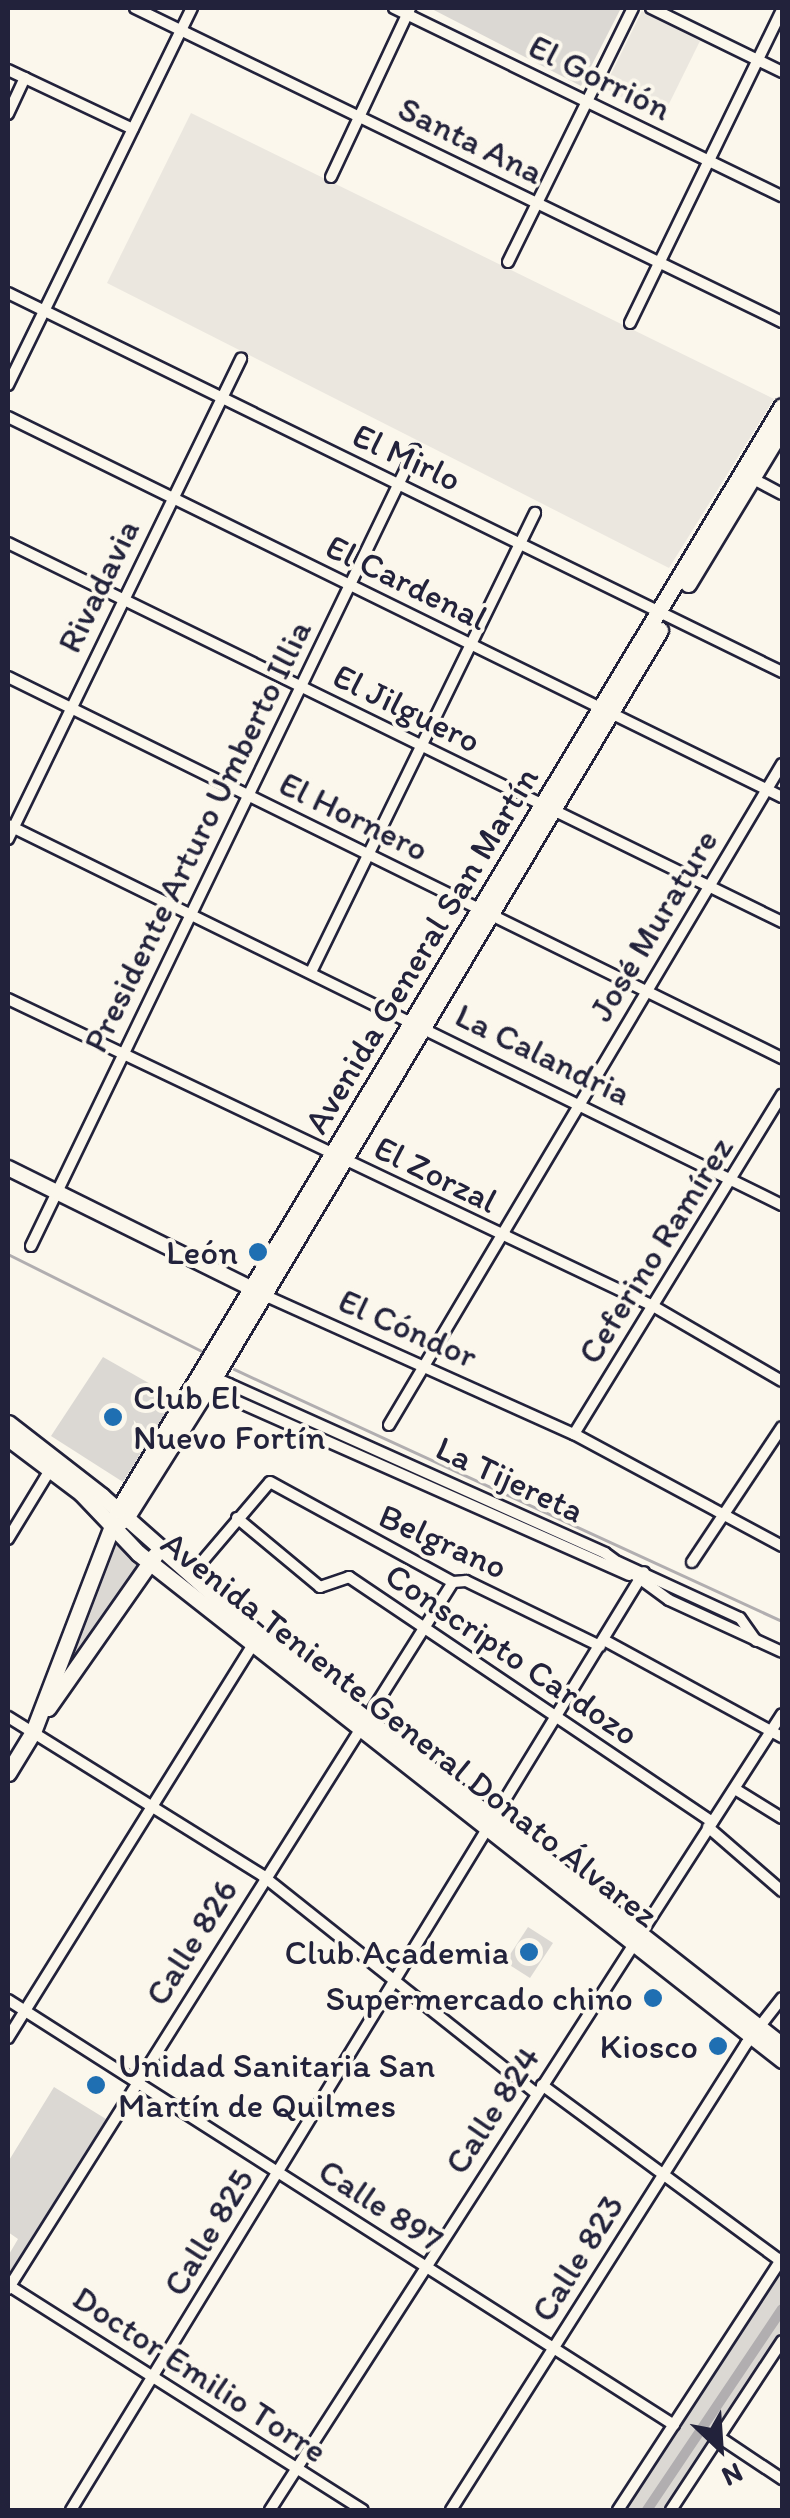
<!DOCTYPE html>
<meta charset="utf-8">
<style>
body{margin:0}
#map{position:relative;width:790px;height:2518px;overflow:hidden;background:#fbf7ec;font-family:Itim,sans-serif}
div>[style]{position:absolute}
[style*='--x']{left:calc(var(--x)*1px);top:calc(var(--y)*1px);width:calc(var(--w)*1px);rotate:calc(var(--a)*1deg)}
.built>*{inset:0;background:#ebe7df}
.green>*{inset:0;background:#dbd8d3}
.stream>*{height:2.5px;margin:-1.25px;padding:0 1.25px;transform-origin:1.25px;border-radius:1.25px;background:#b1aeb0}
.canal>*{height:10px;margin:-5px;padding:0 5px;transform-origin:5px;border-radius:5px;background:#b1aeb0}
.roads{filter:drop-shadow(2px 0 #22223b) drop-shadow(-2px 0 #22223b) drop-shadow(0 2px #22223b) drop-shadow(0 -2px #22223b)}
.minor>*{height:10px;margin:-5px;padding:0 5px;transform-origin:5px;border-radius:5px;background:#fbf7ec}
.tertiary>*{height:14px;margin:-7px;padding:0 7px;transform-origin:7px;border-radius:7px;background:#fbf7ec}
.secondary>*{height:15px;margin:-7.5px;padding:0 7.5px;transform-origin:7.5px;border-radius:7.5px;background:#fbf7ec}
.dots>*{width:28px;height:28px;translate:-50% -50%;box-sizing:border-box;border:5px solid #fbf7ec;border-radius:50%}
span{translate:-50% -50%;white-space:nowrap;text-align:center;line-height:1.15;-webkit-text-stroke:8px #fbf7ec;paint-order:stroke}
.street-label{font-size:35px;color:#22223b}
.poi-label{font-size:35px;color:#22223b}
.right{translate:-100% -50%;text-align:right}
.left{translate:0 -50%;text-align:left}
.frame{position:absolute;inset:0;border:10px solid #22223b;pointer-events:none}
.north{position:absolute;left:670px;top:2398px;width:100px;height:100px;-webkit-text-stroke:8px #fbf7ec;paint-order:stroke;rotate:155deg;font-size:28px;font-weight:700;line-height:40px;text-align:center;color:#22223b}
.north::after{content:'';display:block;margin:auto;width:35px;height:45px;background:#22223b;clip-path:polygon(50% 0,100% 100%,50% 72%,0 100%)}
</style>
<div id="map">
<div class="built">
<i style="clip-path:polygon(642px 11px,700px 41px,662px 118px,604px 88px)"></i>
<i style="clip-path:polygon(191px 113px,774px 399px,669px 568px,107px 283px)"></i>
</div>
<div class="green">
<i style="clip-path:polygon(430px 8px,621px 8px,581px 86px)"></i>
<i style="clip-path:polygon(103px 1357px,175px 1398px,123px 1482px,51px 1436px)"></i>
<i style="clip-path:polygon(118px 1541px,141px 1566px,67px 1674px,64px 1671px)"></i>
<i style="clip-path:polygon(528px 1927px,553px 1943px,530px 1978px,505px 1962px)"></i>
<i style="clip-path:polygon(54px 2087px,106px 2119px,8px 2275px,8px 2256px,18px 2239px,8px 2232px,8px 2162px)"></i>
<i style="clip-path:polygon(782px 2265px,782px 2333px,667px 2510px,624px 2510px)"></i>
</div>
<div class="stream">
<i style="--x:8;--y:1254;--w:219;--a:26.6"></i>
<i style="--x:234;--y:1369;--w:603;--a:24.7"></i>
</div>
<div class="canal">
<i style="--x:647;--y:2510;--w:242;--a:-56.1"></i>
</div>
<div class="roads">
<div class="minor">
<i style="--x:135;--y:8;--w:719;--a:25.89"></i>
<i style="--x:394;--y:8;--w:431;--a:25.9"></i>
<i style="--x:651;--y:8;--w:146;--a:26"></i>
<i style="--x:8;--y:70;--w:138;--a:25.3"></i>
<i style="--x:8;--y:114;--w:40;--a:-65"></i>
<i style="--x:331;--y:177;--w:187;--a:-64.9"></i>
<i style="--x:508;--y:262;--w:283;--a:-63.8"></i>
<i style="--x:8;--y:293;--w:862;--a:26.09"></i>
<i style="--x:630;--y:323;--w:348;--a:-64.1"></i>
<i style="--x:8;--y:385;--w:420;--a:-64"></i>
<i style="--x:8;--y:417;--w:862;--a:26.15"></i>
<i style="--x:748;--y:476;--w:38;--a:28"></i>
<i style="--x:8;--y:543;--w:862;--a:26.09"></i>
<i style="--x:8;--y:677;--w:863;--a:26.21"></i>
<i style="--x:8;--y:825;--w:862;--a:26.15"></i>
<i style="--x:8;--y:839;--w:534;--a:-64.11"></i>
<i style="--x:311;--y:972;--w:511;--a:-63.99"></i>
<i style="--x:8;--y:999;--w:714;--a:25.45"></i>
<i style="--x:653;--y:1306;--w:149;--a:30.2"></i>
<i style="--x:31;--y:1246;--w:884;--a:-64.25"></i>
<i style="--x:264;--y:1295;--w:340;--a:24.2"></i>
<i style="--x:574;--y:1434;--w:236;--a:28.3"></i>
<i style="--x:209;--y:1375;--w:434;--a:24.2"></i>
<i style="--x:605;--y:1553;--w:79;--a:36.3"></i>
<i style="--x:669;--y:1600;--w:124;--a:24.7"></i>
<i style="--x:229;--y:1384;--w:17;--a:73"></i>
<i style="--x:234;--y:1400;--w:432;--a:23.9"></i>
<i style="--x:389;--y:1425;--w:769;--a:-59.27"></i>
<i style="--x:574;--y:1434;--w:398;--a:-58.5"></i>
<i style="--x:237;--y:1518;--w:108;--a:39.7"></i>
<i style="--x:320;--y:1587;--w:31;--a:-19"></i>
<i style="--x:349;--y:1577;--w:438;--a:34"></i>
<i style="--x:8;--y:1539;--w:81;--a:-58.7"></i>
<i style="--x:618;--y:1562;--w:134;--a:24.7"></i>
<i style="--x:740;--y:1618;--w:28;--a:55"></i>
<i style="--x:692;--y:1562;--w:162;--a:-56.3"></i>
<i style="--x:190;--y:1576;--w:123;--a:-49.6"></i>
<i style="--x:270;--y:1482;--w:209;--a:28.7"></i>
<i style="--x:453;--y:1582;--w:13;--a:-4"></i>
<i style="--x:466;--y:1581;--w:149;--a:25.9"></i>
<i style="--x:604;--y:1640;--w:203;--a:28.6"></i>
<i style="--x:8;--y:1717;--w:301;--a:31.9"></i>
<i style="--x:263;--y:1876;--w:349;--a:38.5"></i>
<i style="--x:735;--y:1789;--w:55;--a:31.7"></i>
<i style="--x:708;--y:1827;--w:98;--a:40.9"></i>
<i style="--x:8;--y:2000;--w:790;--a:32.54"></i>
<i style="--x:8;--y:2038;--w:464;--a:-58.1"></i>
<i style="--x:542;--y:2085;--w:297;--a:36.4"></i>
<i style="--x:8;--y:2285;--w:420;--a:32.4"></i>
<i style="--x:8;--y:2289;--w:835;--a:-57.81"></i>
<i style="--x:719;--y:2437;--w:76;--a:33.7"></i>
<i style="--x:71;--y:2510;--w:1099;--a:-58.58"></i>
<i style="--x:270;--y:2510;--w:946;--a:-57.25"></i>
<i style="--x:451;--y:2510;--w:552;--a:-57.66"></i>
<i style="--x:746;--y:2044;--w:58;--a:-52"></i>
<i style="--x:618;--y:2510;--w:301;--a:-56.9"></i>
<i style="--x:671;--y:2510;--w:202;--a:-56.7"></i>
</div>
<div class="tertiary">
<i style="--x:8;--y:1168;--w:280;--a:26.3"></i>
</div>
<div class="secondary">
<i style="--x:688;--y:584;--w:181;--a:-58.8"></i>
<i style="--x:8;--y:1423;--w:119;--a:37.8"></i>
<i style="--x:102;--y:1496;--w:208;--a:41.5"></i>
<i style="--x:258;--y:1634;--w:666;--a:38.11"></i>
<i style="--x:8;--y:1438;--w:91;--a:37"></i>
<i style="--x:81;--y:1493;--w:83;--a:46.5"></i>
<i style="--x:138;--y:1553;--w:820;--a:38.21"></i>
<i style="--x:114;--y:1526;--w:14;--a:-34"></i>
<i style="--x:126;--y:1518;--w:165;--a:-57.8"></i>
<i style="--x:214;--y:1378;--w:871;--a:-59.19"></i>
<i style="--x:48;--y:1708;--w:187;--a:-55"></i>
<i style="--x:8;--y:1773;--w:48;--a:-58.6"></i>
<i style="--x:33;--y:1732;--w:238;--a:-69"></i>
<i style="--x:118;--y:1510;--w:1288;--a:-58.98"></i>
</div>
</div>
<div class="dots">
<i style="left:258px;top:1252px;background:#1f6fb2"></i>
<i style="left:113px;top:1417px;background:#1f6fb2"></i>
<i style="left:529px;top:1952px;background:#1f6fb2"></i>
<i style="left:653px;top:1998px;background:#1f6fb2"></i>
<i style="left:718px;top:2046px;background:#1f6fb2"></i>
<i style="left:96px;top:2085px;background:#1f6fb2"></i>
</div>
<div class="street-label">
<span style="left:600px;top:77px;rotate:26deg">El Gorrión</span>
<span style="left:471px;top:140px;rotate:26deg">Santa Ana</span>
<span style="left:407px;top:457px;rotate:25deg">El Mirlo</span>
<span style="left:407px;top:582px;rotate:26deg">El Cardenal</span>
<span style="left:98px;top:586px;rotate:-64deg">Rivadavia</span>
<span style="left:407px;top:708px;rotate:26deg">El Jilguero</span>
<span style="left:354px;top:816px;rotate:26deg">El Hornero</span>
<span style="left:197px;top:836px;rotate:-64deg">Presidente Arturo Umberto Illia</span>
<span style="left:653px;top:925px;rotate:-59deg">José Murature</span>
<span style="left:421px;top:950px;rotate:-59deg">Avenida General San Martín</span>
<span style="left:543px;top:1054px;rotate:26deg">La Calandria</span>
<span style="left:436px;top:1174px;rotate:26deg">El Zorzal</span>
<span style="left:655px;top:1250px;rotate:-58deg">Ceferino Ramírez</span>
<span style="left:408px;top:1328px;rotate:24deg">El Cóndor</span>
<span style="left:510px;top:1479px;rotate:25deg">La Tijereta</span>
<span style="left:443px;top:1541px;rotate:24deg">Belgrano</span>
<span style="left:512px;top:1654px;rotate:34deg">Conscripto Cardozo</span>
<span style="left:410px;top:1729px;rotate:38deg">Avenida Teniente General Donato Álvarez</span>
<span style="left:191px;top:1942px;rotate:-58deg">Calle 826</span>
<span style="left:492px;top:2110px;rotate:-57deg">Calle 824</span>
<span style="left:381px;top:2205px;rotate:33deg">Calle 897</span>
<span style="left:208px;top:2232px;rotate:-59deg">Calle 825</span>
<span style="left:577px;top:2258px;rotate:-58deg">Calle 823</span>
<span style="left:200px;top:2374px;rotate:33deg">Doctor Emilio Torre</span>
</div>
<div class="poi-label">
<span class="right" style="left:238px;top:1252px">León</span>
<span class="left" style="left:133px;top:1417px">Club El<br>Nuevo Fortín</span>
<span class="right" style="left:509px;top:1952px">Club Academia</span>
<span class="right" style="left:633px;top:1998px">Supermercado chino</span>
<span class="right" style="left:698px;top:2046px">Kiosco</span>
<span class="left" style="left:118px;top:2085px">Unidad Sanitaria San<br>Martín de Quilmes</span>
</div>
<div class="frame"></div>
<div class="north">N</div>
</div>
